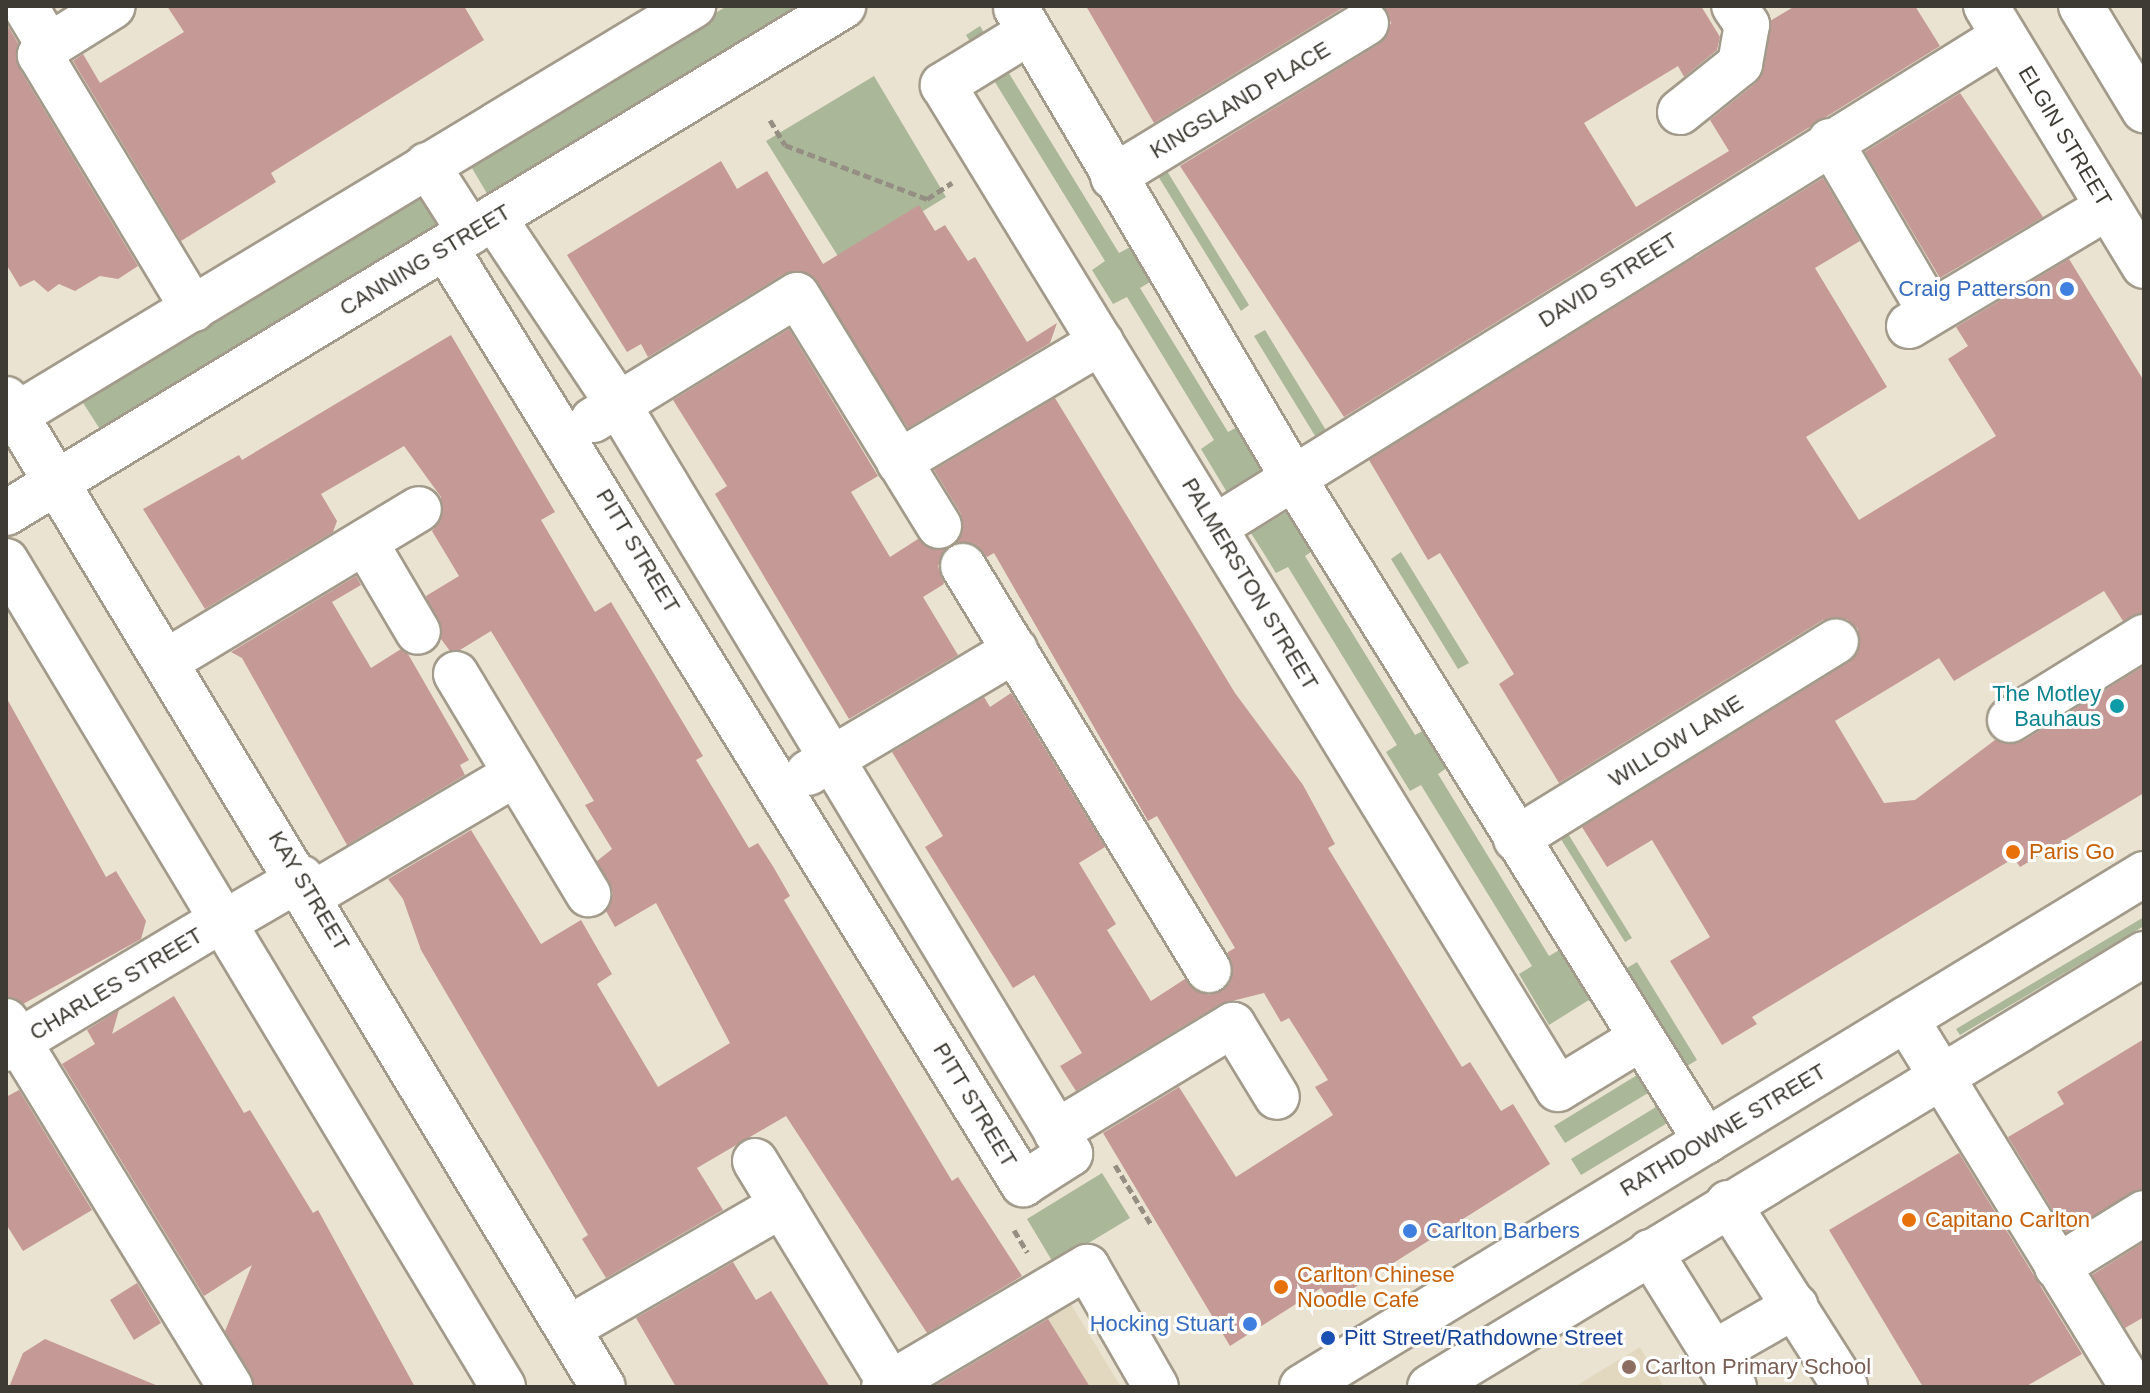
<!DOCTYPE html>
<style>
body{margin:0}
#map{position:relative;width:2150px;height:1393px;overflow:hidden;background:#ebe3d1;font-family:Arial,sans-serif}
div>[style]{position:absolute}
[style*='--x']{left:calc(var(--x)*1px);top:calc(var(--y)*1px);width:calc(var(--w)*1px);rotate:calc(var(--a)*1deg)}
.built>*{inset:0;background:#e2d8bf}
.green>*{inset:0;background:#aab798}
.building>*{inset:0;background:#c59995}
.path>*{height:5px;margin-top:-2.5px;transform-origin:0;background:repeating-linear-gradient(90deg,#958f83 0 8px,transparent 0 12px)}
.roads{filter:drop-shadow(2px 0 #a29a8a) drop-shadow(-2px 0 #a29a8a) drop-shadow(0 2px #a29a8a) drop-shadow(0 -2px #a29a8a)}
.minor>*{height:44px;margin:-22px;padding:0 22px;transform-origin:22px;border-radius:22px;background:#fff}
.major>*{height:44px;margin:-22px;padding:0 22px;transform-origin:22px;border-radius:22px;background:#fff}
.dots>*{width:22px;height:22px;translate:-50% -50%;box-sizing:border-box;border:4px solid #fff;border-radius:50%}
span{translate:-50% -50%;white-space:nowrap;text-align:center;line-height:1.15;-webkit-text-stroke:6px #fff;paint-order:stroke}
.street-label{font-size:22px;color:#3e3b34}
.shop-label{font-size:22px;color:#366cbe}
.right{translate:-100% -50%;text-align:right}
.left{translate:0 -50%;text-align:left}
.culture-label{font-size:22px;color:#0d838f}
.food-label{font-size:22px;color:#c56008}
.transit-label{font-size:22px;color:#164399}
.education-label{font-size:22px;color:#785e54}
.frame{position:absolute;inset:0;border:8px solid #3e3b34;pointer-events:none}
</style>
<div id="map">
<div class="built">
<i style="clip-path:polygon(1060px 1286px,1121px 1387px,891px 1387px)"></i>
<i style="clip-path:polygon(1640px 1347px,1664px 1387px,1574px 1387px)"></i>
</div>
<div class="green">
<i style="clip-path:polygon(727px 6px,814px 6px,492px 202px,469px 163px)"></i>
<i style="clip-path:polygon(980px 26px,1119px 253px,1134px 245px,1155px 279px,1140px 288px,1228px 432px,1243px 424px,1270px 468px,1228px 494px,1201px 449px,1214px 440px,1127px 297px,1113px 304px,1092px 270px,1105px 261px,966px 35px)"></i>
<i style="clip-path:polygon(874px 76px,946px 197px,841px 261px,766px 141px)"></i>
<i style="clip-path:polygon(1159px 158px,1249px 305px,1241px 311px,1150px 163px)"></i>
<i style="clip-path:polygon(418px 195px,442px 234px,105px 437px,78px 395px)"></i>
<i style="clip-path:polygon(1265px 330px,1327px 432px,1317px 439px,1254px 336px)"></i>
<i style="clip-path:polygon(1293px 508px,1317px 548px,1305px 556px,1415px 735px,1428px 728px,1451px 765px,1438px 774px,1549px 956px,1561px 949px,1592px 998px,1549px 1025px,1519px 974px,1532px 966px,1421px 785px,1410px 791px,1386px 752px,1397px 745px,1288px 567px,1276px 573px,1251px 533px)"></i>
<i style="clip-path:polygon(1401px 552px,1469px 663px,1458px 669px,1391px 559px)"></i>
<i style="clip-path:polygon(1562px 824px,1632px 938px,1625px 942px,1554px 828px)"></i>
<i style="clip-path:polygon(2144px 917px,2144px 926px,1960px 1035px,1956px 1029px)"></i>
<i style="clip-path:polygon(1637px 962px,1697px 1060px,1682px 1069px,1622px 971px)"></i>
<i style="clip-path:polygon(1647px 1069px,1658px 1087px,1565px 1143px,1554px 1126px)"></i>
<i style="clip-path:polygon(1669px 1099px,1679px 1116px,1581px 1175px,1571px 1159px)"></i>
<i style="clip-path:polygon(1102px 1173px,1130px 1218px,1054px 1264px,1027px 1219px)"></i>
</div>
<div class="building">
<i style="clip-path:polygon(167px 6px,464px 6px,484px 40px,271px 173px,276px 182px,181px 241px,73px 61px,83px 54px,100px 83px,184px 32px)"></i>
<i style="clip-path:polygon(1086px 6px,1346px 6px,1154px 123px)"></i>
<i style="clip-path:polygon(1383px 6px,1701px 6px,1720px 37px,1717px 50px,1684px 77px,1678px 66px,1584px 123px,1636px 207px,1729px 151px,1710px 120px,1756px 83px,1770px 21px,1795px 6px,1915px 6px,1940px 46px,1344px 417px,1180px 166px,1379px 44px,1391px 23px)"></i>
<i style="clip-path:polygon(6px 23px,18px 43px,19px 68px,138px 266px,118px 279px,100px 276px,75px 291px,59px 284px,48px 292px,34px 280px,20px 287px,6px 264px)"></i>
<i style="clip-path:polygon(1960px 93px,2043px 217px,1940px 278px,1865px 152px)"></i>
<i style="clip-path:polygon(721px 161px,737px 189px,767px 171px,823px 264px,919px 205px,935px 231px,945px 225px,968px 261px,975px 257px,1027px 342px,1057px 323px,1050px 343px,908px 428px,808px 273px,784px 274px,648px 357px,641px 344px,627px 352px,567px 255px)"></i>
<i style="clip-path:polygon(1823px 178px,1860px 241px,1815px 268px,1887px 387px,1806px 437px,1859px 520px,1996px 436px,1948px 359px,1968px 346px,1956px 327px,2069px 259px,2144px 381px,2144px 612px,2123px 621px,2104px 591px,1954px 681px,1939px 658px,1835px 721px,1884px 803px,1915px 800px,1995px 740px,2023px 741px,2144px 666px,2144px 793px,2020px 867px,2014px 858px,1752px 1017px,1757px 1024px,1722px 1045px,1670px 961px,1710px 937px,1652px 840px,1607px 867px,1582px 827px,1849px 662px,1858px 652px,1858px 629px,1847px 619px,1823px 620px,1559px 783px,1499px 684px,1514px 674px,1440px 553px,1428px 560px,1369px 460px)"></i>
<i style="clip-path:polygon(789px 329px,878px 476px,851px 492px,890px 557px,918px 539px,945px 549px,938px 566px,944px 584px,923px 597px,958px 655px,849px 719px,715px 494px,727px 486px,673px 400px)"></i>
<i style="clip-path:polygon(451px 335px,555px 512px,541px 520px,595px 612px,611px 602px,703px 756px,696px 760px,749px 848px,758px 843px,774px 868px,790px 896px,784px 900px,952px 1181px,958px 1177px,1022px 1276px,927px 1333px,786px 1116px,697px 1168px,723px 1210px,606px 1278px,582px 1239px,588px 1235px,421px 950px,403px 899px,388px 879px,471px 830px,541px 944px,581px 920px,612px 974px,597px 984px,658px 1087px,730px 1043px,656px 903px,615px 927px,606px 911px,613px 893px,597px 861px,612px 849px,585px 805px,594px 801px,491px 631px,460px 650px,450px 651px,441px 639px,426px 596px,459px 576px,432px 531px,441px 520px,441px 497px,404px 446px,321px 494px,337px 521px,333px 532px,205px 609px,143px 509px,239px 455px,242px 460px)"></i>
<i style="clip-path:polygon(1055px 398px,1235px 693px,1303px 785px,1335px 844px,1328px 848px,1462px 1067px,1470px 1062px,1501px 1111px,1513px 1104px,1550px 1164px,1330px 1303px,1321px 1288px,1230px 1346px,1103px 1133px,1179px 1087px,1236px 1177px,1333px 1115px,1315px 1087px,1328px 1080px,1289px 1018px,1281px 1022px,1264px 993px,1220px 1004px,1076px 1091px,1060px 1066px,1082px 1053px,1034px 975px,1013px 988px,925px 847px,943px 836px,892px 752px,984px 697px,990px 707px,1011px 693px,1105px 847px,1079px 863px,1116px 924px,1107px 930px,1151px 1001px,1185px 979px,1209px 995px,1230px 983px,1228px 952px,1235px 948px,1157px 816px,1148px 821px,994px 553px,987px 557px,974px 544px,957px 543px,961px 514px,934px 470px)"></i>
<i style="clip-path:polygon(356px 576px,361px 585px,332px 602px,371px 668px,401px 649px,408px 654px,469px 760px,460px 765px,465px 775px,347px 845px,242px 658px,231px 652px)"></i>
<i style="clip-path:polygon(6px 697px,106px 877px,116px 871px,146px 921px,141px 939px,23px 1004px,6px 996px)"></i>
<i style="clip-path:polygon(174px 996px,244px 1113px,250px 1110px,313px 1213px,318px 1210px,415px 1387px,255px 1387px,225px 1331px,252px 1265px,204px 1296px,62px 1064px,95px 1044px,87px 1030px,119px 1010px,112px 1034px)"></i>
<i style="clip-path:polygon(2144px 1039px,2144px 1188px,2066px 1232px,2008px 1137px,2064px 1104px,2057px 1092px)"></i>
<i style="clip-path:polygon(19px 1090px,92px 1210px,23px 1251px,6px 1224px,6px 1097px)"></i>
<i style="clip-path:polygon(1959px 1153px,2082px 1354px,2025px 1387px,1923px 1387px,1829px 1230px)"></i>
<i style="clip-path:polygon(2144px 1242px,2144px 1317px,2125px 1328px,2092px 1275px)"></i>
<i style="clip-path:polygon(733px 1262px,756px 1300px,771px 1291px,830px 1387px,676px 1387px,636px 1318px)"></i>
<i style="clip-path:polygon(137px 1283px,161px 1323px,134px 1340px,110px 1300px)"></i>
<i style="clip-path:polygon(1048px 1319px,1090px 1387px,933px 1387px)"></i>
<i style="clip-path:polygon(45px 1339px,158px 1386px,157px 1387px,9px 1387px,23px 1353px)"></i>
</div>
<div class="path">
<i style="--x:770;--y:120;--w:29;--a:59"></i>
<i style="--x:785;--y:145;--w:152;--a:20.8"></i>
<i style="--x:927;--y:199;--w:30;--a:-33"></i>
<i style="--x:1115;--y:1165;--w:71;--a:58.8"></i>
<i style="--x:1014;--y:1230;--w:26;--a:59"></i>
</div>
<div class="roads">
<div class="minor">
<i style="--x:25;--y:6;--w:47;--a:59"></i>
<i style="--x:49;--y:46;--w:75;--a:-32"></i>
<i style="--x:1016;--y:8;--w:547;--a:59.45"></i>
<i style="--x:1294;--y:479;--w:780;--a:58.1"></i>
<i style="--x:1028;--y:33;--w:100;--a:148.5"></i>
<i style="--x:943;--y:85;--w:1177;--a:58.51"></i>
<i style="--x:1558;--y:1089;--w:94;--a:-31.5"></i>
<i style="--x:49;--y:46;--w:13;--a:135"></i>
<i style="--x:40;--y:55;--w:297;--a:58.9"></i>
<i style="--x:1680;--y:112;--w:77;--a:-38.7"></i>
<i style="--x:1740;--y:64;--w:40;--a:-80"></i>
<i style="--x:1747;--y:25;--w:23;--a:-124"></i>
<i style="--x:1830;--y:141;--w:199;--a:59.6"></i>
<i style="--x:427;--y:165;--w:80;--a:57.3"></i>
<i style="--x:1113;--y:177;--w:296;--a:-31.3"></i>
<i style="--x:446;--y:248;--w:1100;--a:58.35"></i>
<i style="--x:1023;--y:1184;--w:56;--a:-32.6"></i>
<i style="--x:1070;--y:1154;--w:876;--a:-121.08"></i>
<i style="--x:618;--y:404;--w:224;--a:-123.7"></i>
<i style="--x:1909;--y:326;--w:232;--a:-30.9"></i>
<i style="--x:6;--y:399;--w:1154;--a:58.86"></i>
<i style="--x:593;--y:420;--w:239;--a:-31.5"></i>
<i style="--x:797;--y:295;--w:271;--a:58.4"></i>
<i style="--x:6;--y:421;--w:803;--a:-31.14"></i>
<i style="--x:899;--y:462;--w:235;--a:-30.7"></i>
<i style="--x:6;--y:513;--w:979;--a:-31.2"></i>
<i style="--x:1215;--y:527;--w:929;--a:-31.89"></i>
<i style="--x:365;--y:542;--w:104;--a:59.5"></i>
<i style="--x:6;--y:561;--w:964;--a:58.96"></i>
<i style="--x:963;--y:566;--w:473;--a:58.7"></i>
<i style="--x:167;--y:661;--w:294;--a:-31.1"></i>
<i style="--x:456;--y:674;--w:257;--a:59"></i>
<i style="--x:2010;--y:720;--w:158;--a:-31.8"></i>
<i style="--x:808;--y:773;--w:241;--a:-30.7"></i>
<i style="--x:1516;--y:839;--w:376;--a:-31.7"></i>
<i style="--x:311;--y:895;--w:238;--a:-30.6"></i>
<i style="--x:227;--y:921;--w:86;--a:-30.2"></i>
<i style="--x:1906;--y:1019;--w:432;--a:58.4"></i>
<i style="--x:6;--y:1021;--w:429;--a:58.5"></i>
<i style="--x:6;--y:1049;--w:255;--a:-30.9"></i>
<i style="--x:1056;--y:1132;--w:207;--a:-31.2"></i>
<i style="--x:1233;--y:1025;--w:84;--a:58.6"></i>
<i style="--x:755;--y:1161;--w:260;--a:58.7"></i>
<i style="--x:1728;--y:1203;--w:218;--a:57.5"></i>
<i style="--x:1650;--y:1252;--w:159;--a:58.1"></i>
<i style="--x:2057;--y:1267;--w:102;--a:-31.8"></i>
<i style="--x:569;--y:1328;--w:246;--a:-30"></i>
<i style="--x:1713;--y:1353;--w:95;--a:-29.8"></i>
<i style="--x:884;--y:1387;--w:236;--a:-30.6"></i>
<i style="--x:1087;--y:1267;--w:138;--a:60.1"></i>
</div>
<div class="major">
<i style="--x:1986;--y:6;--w:304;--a:58.7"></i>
<i style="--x:2081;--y:6;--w:122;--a:58.8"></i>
<i style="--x:1302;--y:1387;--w:986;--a:-31.35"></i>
<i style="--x:1430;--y:1387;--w:835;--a:-31.23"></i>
</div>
</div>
<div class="dots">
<i style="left:2067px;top:289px;background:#3f7fe0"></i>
<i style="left:2117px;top:706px;background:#0f9aa8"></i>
<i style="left:2013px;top:852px;background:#e8710a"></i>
<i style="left:1909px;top:1220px;background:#e8710a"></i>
<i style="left:1410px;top:1231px;background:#3f7fe0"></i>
<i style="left:1281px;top:1287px;background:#e8710a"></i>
<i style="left:1250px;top:1324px;background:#3f7fe0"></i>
<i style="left:1328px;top:1338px;background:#1a4fb4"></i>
<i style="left:1629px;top:1367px;background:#8d6e63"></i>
</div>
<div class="street-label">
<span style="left:1240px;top:100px;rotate:-31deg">KINGSLAND PLACE</span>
<span style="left:2065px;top:136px;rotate:59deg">ELGIN STREET</span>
<span style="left:425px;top:260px;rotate:-31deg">CANNING STREET</span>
<span style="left:1608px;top:280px;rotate:-32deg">DAVID STREET</span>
<span style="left:638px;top:551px;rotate:59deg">PITT STREET</span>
<span style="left:1250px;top:584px;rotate:59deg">PALMERSTON STREET</span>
<span style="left:1676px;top:741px;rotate:-32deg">WILLOW LANE</span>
<span style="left:309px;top:891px;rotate:59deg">KAY STREET</span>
<span style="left:116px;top:984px;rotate:-31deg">CHARLES STREET</span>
<span style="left:975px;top:1105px;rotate:59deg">PITT STREET</span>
<span style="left:1723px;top:1130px;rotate:-31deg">RATHDOWNE STREET</span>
</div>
<div class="shop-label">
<span class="right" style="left:2051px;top:289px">Craig Patterson</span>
<span class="left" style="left:1426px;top:1231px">Carlton Barbers</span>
<span class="right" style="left:1234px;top:1324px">Hocking Stuart</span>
</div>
<div class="culture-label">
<span class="right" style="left:2101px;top:706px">The Motley<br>Bauhaus</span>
</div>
<div class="food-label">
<span class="left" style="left:2029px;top:852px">Paris Go</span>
<span class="left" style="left:1925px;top:1220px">Capitano Carlton</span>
<span class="left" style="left:1297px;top:1287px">Carlton Chinese<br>Noodle Cafe</span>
</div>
<div class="transit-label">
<span class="left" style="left:1344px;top:1338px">Pitt Street/Rathdowne Street</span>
</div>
<div class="education-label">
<span class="left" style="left:1645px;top:1367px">Carlton Primary School</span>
</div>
<div class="frame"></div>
</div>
